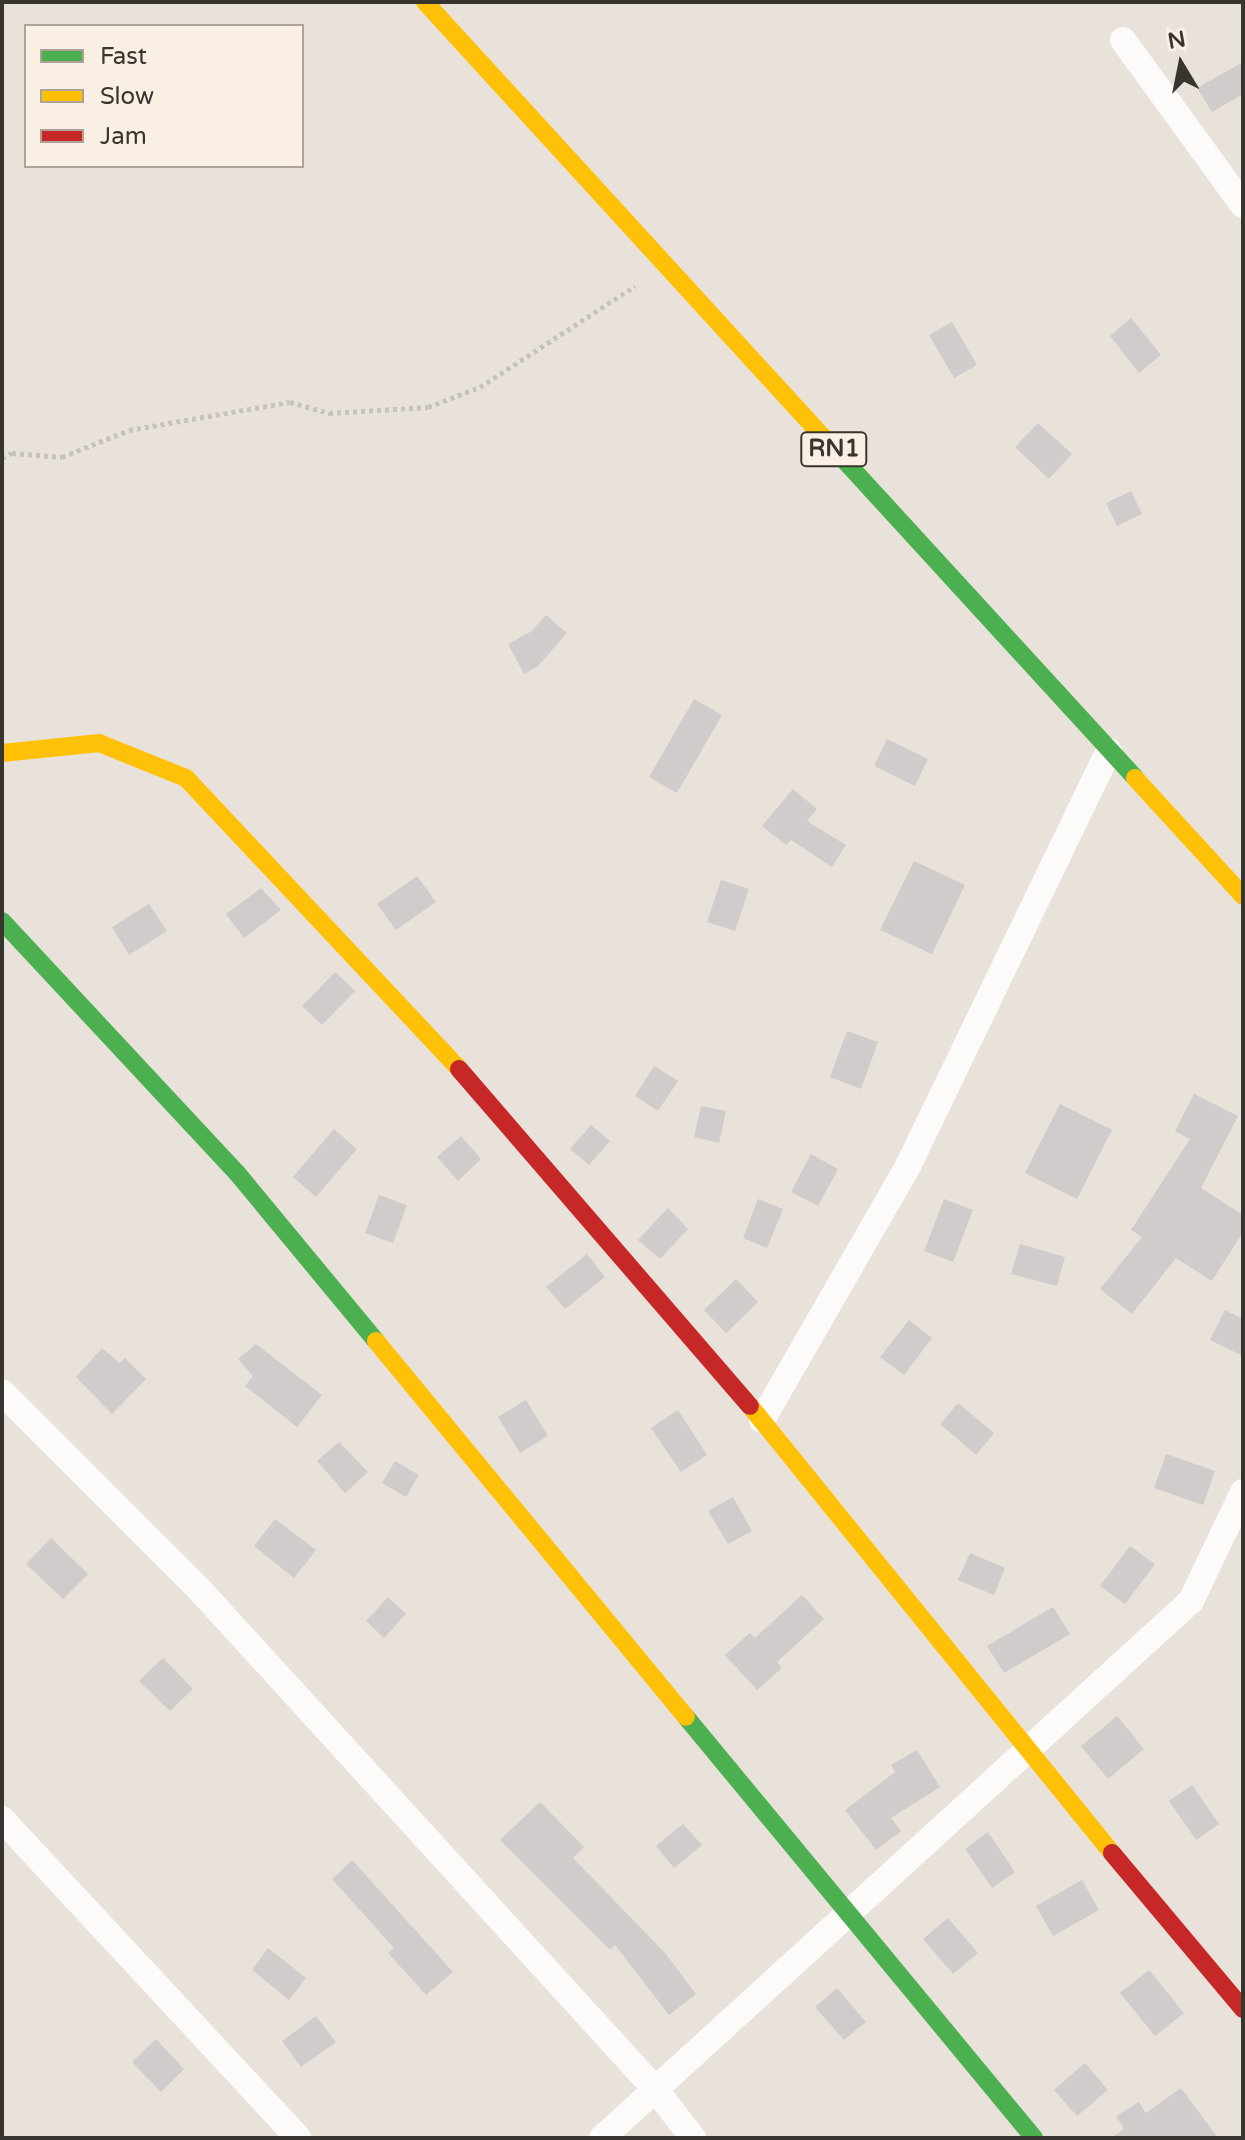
<!DOCTYPE html>
<style>
body{margin:0}
#map{position:relative;width:1245px;height:2140px;overflow:hidden;background:#e8e2db;font-family:"Varela Round",sans-serif}
div>[style]{position:absolute}
[style*='--x']{left:calc(var(--x)*1px);top:calc(var(--y)*1px);width:calc(var(--w)*1px);rotate:calc(var(--a)*1deg)}
.building>*{inset:0;background:#cfcccb}
.path>*{height:5px;margin-top:-2.5px;transform-origin:0;background:repeating-linear-gradient(90deg,#c5c3bf 0 4px,transparent 0 8px)}
.street>*{height:26px;margin:-13px;padding:0 13px;transform-origin:13px;border-radius:13px;background:#fcfbfa}
.fast>*{height:18px;margin:-9px;padding:0 9px;transform-origin:9px;border-radius:9px;background:#4caf50}
.slow>*{height:18px;margin:-9px;padding:0 9px;transform-origin:9px;border-radius:9px;background:#ffc107}
.jam>*{height:18px;margin:-9px;padding:0 9px;transform-origin:9px;border-radius:9px;background:#c62828}
span{translate:-50% -50%;white-space:nowrap;text-align:center;line-height:1.15;-webkit-text-stroke:8px #faefe3;paint-order:stroke}
.shield-label span{padding:2px 6px;background:#faefe3;border:2px solid;border-radius:6px;-webkit-text-stroke-width:0}
.shield-label{font-size:24px;color:#38342f;font-weight:700}
.frame{position:absolute;inset:0;border:4px solid #38342f;pointer-events:none}
.legend{position:absolute;left:24px;top:24px;width:280px;height:144px;box-sizing:border-box;background:#faefe3;border:2px solid #aca49b;margin:0;padding:10px 14px;list-style:none;font-size:24px;color:#38342f}
.legend li{display:flex;align-items:center;gap:16px;height:40px}
.legend b{width:40px;border:2px solid #aca49b}
.north{position:absolute;left:1141px;top:24px;width:80px;height:80px;-webkit-text-stroke:6px #faefe3;paint-order:stroke;rotate:350deg;font-size:22px;font-weight:700;line-height:32px;text-align:center;color:#38342f}
.north::after{content:'';display:block;margin:auto;width:28px;height:36px;background:#38342f;clip-path:polygon(50% 0,100% 100%,50% 72%,0 100%)}
</style>
<div id="map">
<div class="building">
<i style="clip-path:polygon(1243px 62px,1243px 94px,1212px 112px,1197px 88px)"></i>
<i style="clip-path:polygon(1131px 318px,1161px 355px,1139px 373px,1110px 336px)"></i>
<i style="clip-path:polygon(952px 322px,977px 365px,954px 378px,929px 335px)"></i>
<i style="clip-path:polygon(1038px 423px,1072px 454px,1049px 479px,1015px 447px)"></i>
<i style="clip-path:polygon(1131px 491px,1142px 514px,1117px 526px,1106px 503px)"></i>
<i style="clip-path:polygon(546px 615px,567px 633px,538px 666px,524px 674px,508px 644px,532px 631px)"></i>
<i style="clip-path:polygon(694px 699px,722px 715px,677px 793px,649px 777px)"></i>
<i style="clip-path:polygon(887px 739px,928px 759px,915px 786px,874px 766px)"></i>
<i style="clip-path:polygon(793px 789px,817px 809px,807px 821px,846px 845px,832px 867px,791px 840px,786px 845px,762px 826px)"></i>
<i style="clip-path:polygon(914px 861px,965px 885px,932px 954px,880px 930px)"></i>
<i style="clip-path:polygon(417px 876px,436px 902px,396px 930px,377px 904px)"></i>
<i style="clip-path:polygon(721px 880px,749px 889px,735px 931px,707px 922px)"></i>
<i style="clip-path:polygon(261px 888px,281px 910px,244px 938px,226px 914px)"></i>
<i style="clip-path:polygon(149px 904px,167px 931px,129px 955px,112px 927px)"></i>
<i style="clip-path:polygon(335px 972px,355px 991px,322px 1025px,302px 1006px)"></i>
<i style="clip-path:polygon(847px 1031px,878px 1042px,861px 1089px,830px 1077px)"></i>
<i style="clip-path:polygon(654px 1066px,678px 1081px,658px 1111px,635px 1096px)"></i>
<i style="clip-path:polygon(1194px 1094px,1238px 1116px,1201px 1188px,1243px 1215px,1243px 1232px,1212px 1281px,1176px 1258px,1132px 1314px,1100px 1289px,1142px 1237px,1131px 1230px,1190px 1139px,1175px 1131px)"></i>
<i style="clip-path:polygon(1060px 1104px,1112px 1130px,1077px 1199px,1025px 1173px)"></i>
<i style="clip-path:polygon(701px 1106px,726px 1111px,719px 1143px,694px 1137px)"></i>
<i style="clip-path:polygon(591px 1125px,610px 1141px,589px 1165px,570px 1149px)"></i>
<i style="clip-path:polygon(334px 1129px,357px 1149px,316px 1197px,293px 1177px)"></i>
<i style="clip-path:polygon(461px 1136px,481px 1159px,458px 1181px,437px 1157px)"></i>
<i style="clip-path:polygon(811px 1154px,838px 1169px,818px 1206px,791px 1192px)"></i>
<i style="clip-path:polygon(379px 1195px,407px 1205px,393px 1243px,365px 1233px)"></i>
<i style="clip-path:polygon(758px 1199px,783px 1209px,767px 1248px,743px 1238px)"></i>
<i style="clip-path:polygon(944px 1199px,973px 1210px,953px 1262px,924px 1251px)"></i>
<i style="clip-path:polygon(668px 1208px,688px 1229px,660px 1259px,638px 1240px)"></i>
<i style="clip-path:polygon(1020px 1244px,1065px 1257px,1057px 1286px,1011px 1274px)"></i>
<i style="clip-path:polygon(587px 1254px,605px 1277px,565px 1309px,546px 1287px)"></i>
<i style="clip-path:polygon(736px 1279px,758px 1302px,726px 1333px,704px 1310px)"></i>
<i style="clip-path:polygon(1225px 1310px,1243px 1319px,1243px 1356px,1210px 1340px)"></i>
<i style="clip-path:polygon(909px 1320px,932px 1338px,904px 1375px,880px 1357px)"></i>
<i style="clip-path:polygon(256px 1344px,322px 1395px,297px 1427px,245px 1386px,253px 1376px,238px 1359px)"></i>
<i style="clip-path:polygon(102px 1348px,120px 1363px,125px 1358px,146px 1379px,112px 1414px,76px 1377px)"></i>
<i style="clip-path:polygon(526px 1400px,548px 1436px,520px 1453px,498px 1417px)"></i>
<i style="clip-path:polygon(958px 1403px,994px 1433px,976px 1455px,940px 1424px)"></i>
<i style="clip-path:polygon(678px 1410px,707px 1455px,681px 1472px,651px 1428px)"></i>
<i style="clip-path:polygon(339px 1442px,368px 1472px,345px 1493px,317px 1461px)"></i>
<i style="clip-path:polygon(1166px 1454px,1215px 1471px,1203px 1505px,1154px 1488px)"></i>
<i style="clip-path:polygon(395px 1461px,419px 1475px,406px 1497px,382px 1483px)"></i>
<i style="clip-path:polygon(733px 1497px,752px 1531px,728px 1544px,708px 1511px)"></i>
<i style="clip-path:polygon(275px 1519px,316px 1550px,294px 1578px,254px 1546px)"></i>
<i style="clip-path:polygon(51px 1538px,88px 1574px,63px 1599px,26px 1564px)"></i>
<i style="clip-path:polygon(1130px 1546px,1155px 1564px,1125px 1604px,1100px 1586px)"></i>
<i style="clip-path:polygon(970px 1553px,1005px 1568px,994px 1595px,958px 1580px)"></i>
<i style="clip-path:polygon(802px 1595px,824px 1619px,777px 1662px,782px 1668px,757px 1690px,725px 1655px,750px 1633px,755px 1638px)"></i>
<i style="clip-path:polygon(388px 1597px,406px 1614px,384px 1638px,366px 1621px)"></i>
<i style="clip-path:polygon(1053px 1607px,1070px 1634px,1004px 1673px,987px 1646px)"></i>
<i style="clip-path:polygon(163px 1658px,193px 1689px,170px 1711px,139px 1681px)"></i>
<i style="clip-path:polygon(1117px 1716px,1144px 1749px,1108px 1779px,1081px 1746px)"></i>
<i style="clip-path:polygon(917px 1750px,940px 1787px,891px 1818px,901px 1831px,876px 1850px,845px 1810px,895px 1772px,891px 1765px)"></i>
<i style="clip-path:polygon(1192px 1785px,1219px 1824px,1196px 1840px,1169px 1801px)"></i>
<i style="clip-path:polygon(540px 1802px,584px 1847px,573px 1858px,665px 1953px,696px 1994px,669px 2015px,615px 1945px,610px 1950px,500px 1840px)"></i>
<i style="clip-path:polygon(683px 1824px,702px 1845px,674px 1868px,656px 1846px)"></i>
<i style="clip-path:polygon(988px 1832px,1015px 1872px,992px 1888px,965px 1849px)"></i>
<i style="clip-path:polygon(352px 1860px,453px 1972px,426px 1995px,388px 1953px,394px 1948px,332px 1879px)"></i>
<i style="clip-path:polygon(1082px 1880px,1099px 1910px,1053px 1936px,1036px 1906px)"></i>
<i style="clip-path:polygon(948px 1918px,978px 1953px,953px 1974px,923px 1939px)"></i>
<i style="clip-path:polygon(268px 1948px,306px 1978px,289px 2000px,252px 1970px)"></i>
<i style="clip-path:polygon(1149px 1970px,1184px 2013px,1155px 2036px,1120px 1993px)"></i>
<i style="clip-path:polygon(837px 1988px,866px 2022px,844px 2040px,815px 2007px)"></i>
<i style="clip-path:polygon(316px 2016px,336px 2042px,301px 2067px,282px 2041px)"></i>
<i style="clip-path:polygon(156px 2039px,184px 2069px,161px 2092px,132px 2062px)"></i>
<i style="clip-path:polygon(1085px 2063px,1108px 2090px,1077px 2116px,1054px 2090px)"></i>
<i style="clip-path:polygon(1181px 2088px,1218px 2138px,1111px 2138px,1124px 2129px,1116px 2116px,1139px 2102px,1146px 2113px)"></i>
</div>
<div class="path">
<i style="--x:2;--y:458;--w:11;--a:-27"></i>
<i style="--x:12;--y:453;--w:50;--a:4.6"></i>
<i style="--x:62;--y:457;--w:72;--a:-21.9"></i>
<i style="--x:129;--y:430;--w:163;--a:-9.9"></i>
<i style="--x:290;--y:402;--w:41;--a:15.8"></i>
<i style="--x:329;--y:413;--w:99;--a:-3.5"></i>
<i style="--x:428;--y:407;--w:56;--a:-21"></i>
<i style="--x:480;--y:387;--w:185;--a:-33.1"></i>
</div>
<div class="street">
<i style="--x:1123;--y:40;--w:204;--a:54"></i>
<i style="--x:2;--y:1392;--w:279;--a:45"></i>
<i style="--x:199;--y:1589;--w:678;--a:47.63"></i>
<i style="--x:656;--y:2090;--w:61;--a:52.4"></i>
<i style="--x:762;--y:1420;--w:293;--a:-60.1"></i>
<i style="--x:908;--y:1166;--w:461;--a:-64.2"></i>
<i style="--x:2;--y:1819;--w:435;--a:47.1"></i>
<i style="--x:602;--y:2138;--w:797;--a:-42.36"></i>
<i style="--x:1191;--y:1601;--w:121;--a:-64.5"></i>
</div>
<div class="fast">
<i style="--x:823;--y:437;--w:462;--a:47.5"></i>
<i style="--x:2;--y:921;--w:345;--a:47"></i>
<i style="--x:237;--y:1173;--w:218;--a:50.4"></i>
<i style="--x:686;--y:1717;--w:546;--a:50.42"></i>
</div>
<div class="slow">
<i style="--x:425;--y:2;--w:590;--a:47.54"></i>
<i style="--x:2;--y:753;--w:98;--a:-5.9"></i>
<i style="--x:99;--y:743;--w:94;--a:21.9"></i>
<i style="--x:186;--y:778;--w:399;--a:46.8"></i>
<i style="--x:1135;--y:778;--w:160;--a:47.5"></i>
<i style="--x:376;--y:1341;--w:487;--a:50.5"></i>
<i style="--x:750;--y:1406;--w:575;--a:51"></i>
</div>
<div class="jam">
<i style="--x:459;--y:1069;--w:445;--a:49.2"></i>
<i style="--x:1112;--y:1853;--w:204;--a:50"></i>
</div>
<div class="shield-label">
<span style="left:834px;top:449px">RN1</span>
</div>
<div class="frame"></div>
<ul class="legend">
<li><b style="height:10px;background:#4caf50"></b>Fast</li>
<li><b style="height:10px;background:#ffc107"></b>Slow</li>
<li><b style="height:10px;background:#c62828"></b>Jam</li>
</ul>
<div class="north">N</div>
</div>
